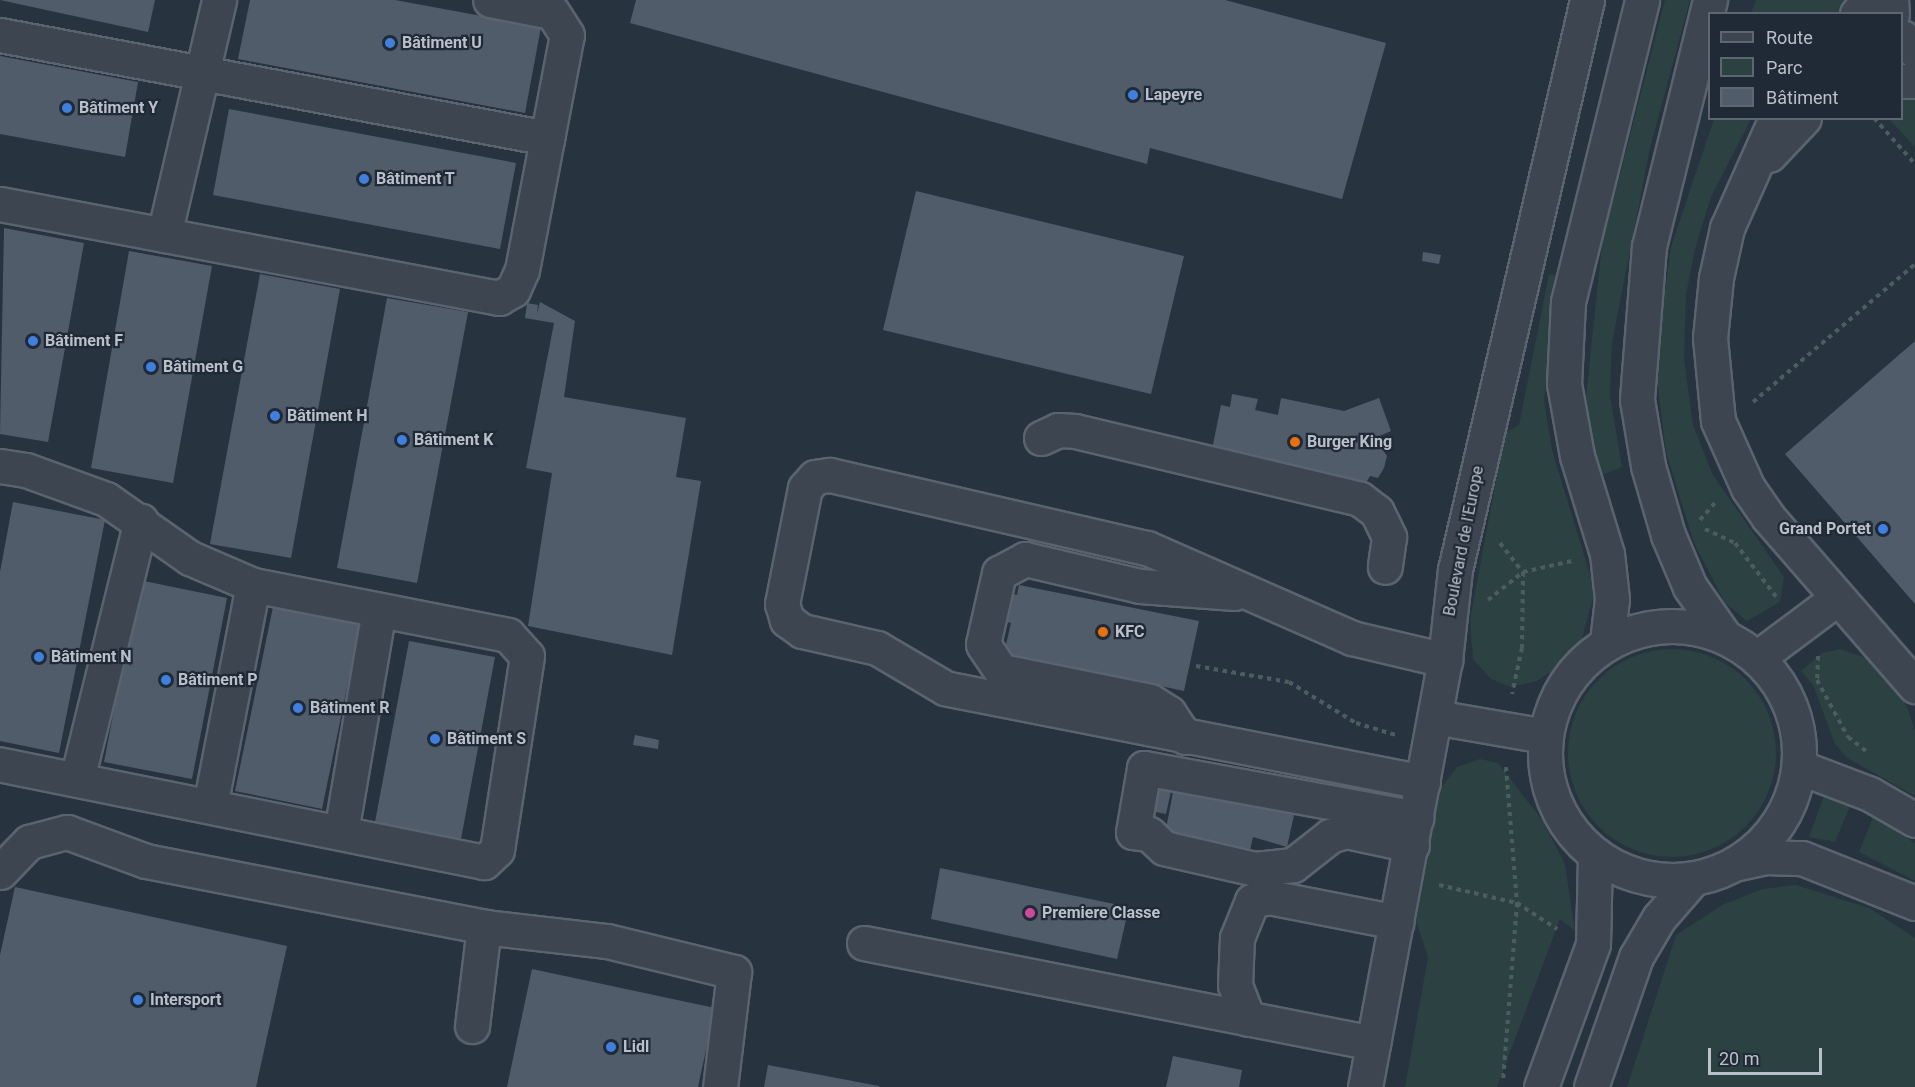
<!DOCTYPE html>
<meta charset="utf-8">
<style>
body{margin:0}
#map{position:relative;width:1915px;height:1087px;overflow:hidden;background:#283340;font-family:Roboto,sans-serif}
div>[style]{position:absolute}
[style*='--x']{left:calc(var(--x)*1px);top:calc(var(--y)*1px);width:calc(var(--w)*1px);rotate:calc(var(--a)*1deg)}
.green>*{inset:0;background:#2b4142}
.round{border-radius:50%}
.building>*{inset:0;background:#515c6b}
.path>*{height:4px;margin-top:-2px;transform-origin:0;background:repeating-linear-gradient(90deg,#4a5e60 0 4.5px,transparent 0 9px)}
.roads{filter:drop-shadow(2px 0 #5a636e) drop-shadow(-2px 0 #5a636e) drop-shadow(0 2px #5a636e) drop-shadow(0 -2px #5a636e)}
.minor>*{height:33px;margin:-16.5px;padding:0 16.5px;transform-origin:16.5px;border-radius:16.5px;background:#3c4550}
.minor>.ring{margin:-16.5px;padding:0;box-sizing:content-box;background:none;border:33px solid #3c4550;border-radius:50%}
.dots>*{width:16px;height:16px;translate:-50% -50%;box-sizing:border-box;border:3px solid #202a36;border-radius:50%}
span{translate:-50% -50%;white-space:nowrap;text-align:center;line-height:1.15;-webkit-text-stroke:4.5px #202a36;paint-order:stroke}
.poi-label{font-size:16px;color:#b9c0ca;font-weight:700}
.left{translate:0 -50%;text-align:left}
.right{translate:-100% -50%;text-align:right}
.street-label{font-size:16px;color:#b9c0ca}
.legend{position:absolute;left:1708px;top:12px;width:195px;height:108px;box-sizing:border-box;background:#202a36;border:2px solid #5d6671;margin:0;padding:8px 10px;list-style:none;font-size:18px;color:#b9c0ca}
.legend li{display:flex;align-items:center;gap:12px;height:30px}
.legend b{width:30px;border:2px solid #5d6671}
.scale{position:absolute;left:1708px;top:1048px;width:114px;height:27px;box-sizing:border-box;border:3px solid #b9c0ca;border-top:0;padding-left:8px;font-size:18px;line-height:21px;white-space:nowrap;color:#b9c0ca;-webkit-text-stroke:4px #202a36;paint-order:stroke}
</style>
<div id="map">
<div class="green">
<i style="clip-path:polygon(1665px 0,1690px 0,1650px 148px,1612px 343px,1610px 395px,1622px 467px,1599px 476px,1586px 397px,1602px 244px)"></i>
<i style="clip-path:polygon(1756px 0,1845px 0,1838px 13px,1751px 13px)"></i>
<i style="clip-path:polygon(1902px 97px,1915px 98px,1915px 147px,1889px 119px,1902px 118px)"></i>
<i style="clip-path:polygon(1714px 119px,1751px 119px,1711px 197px,1695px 249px,1686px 295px,1684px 359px,1693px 425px,1713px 475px,1784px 577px,1780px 602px,1747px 621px,1725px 603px,1694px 543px,1666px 452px,1655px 363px,1671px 247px)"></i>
<i style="clip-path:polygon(1549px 274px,1557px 275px,1544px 400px,1552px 450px,1595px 591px,1581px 642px,1562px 664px,1537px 681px,1511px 687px,1491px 679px,1473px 659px,1470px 619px,1505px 433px,1519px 425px)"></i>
<i style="clip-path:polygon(1840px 649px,1869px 659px,1907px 707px,1915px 731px,1915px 796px,1847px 758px,1835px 744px,1813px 685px,1801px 671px,1822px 653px)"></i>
<i class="round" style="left:1568px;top:649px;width:208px;height:208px"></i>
<i style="clip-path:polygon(1480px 759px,1498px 763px,1542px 820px,1565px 864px,1575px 931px,1560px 919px,1497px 1087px,1405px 1087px,1428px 957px,1414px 915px,1439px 790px,1457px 767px)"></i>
<i style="clip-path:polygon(1825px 793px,1851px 804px,1835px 842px,1809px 837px)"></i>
<i style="clip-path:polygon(1873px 817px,1915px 843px,1915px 881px,1859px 852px)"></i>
<i style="clip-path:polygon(1796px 885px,1869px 908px,1915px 938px,1915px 1087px,1627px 1087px,1676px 935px,1722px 905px,1762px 889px)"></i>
</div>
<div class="building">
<i style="clip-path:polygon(0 0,155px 0,148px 32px)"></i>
<i style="clip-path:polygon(250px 0,395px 0,541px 27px,525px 113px,238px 59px)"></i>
<i style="clip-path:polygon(636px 0,1225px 0,1386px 43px,1342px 199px,1150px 148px,1147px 164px,630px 23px)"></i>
<i style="clip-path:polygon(0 56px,138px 82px,125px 157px,0 134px)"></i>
<i style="clip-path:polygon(229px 109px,516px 163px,500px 249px,213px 195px)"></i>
<i style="clip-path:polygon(916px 191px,1184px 256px,1151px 394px,883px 330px)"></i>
<i style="clip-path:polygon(4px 228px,84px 243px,48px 442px,0 434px)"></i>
<i style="clip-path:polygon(129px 251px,212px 266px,173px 483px,91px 468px)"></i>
<i style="clip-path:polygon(1423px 252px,1441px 255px,1439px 264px,1422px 261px)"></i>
<i style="clip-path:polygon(260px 274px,340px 289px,291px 558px,210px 544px)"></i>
<i style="clip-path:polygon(387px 298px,468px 312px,417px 583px,337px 568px)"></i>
<i style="clip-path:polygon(540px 302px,575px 321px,564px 397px,686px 418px,676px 477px,701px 481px,672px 655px,528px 626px,552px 473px,526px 468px,554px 323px,525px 318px,527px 303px,538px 305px,537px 314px)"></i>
<i style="clip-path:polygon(1915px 341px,1915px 604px,1785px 454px)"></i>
<i style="clip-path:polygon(1232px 394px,1258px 399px,1255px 410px,1278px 415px,1281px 398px,1344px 411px,1379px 398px,1391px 431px,1375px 438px,1387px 456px,1384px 468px,1378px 478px,1370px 476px,1350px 510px,1207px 474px,1221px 405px,1230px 407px)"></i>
<i style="clip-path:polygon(13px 502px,105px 520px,59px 753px,0 741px,0 572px)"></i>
<i style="clip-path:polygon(139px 580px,227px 598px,192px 779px,104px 762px)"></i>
<i style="clip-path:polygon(1019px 585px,1199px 621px,1184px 691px,1099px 673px,1097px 682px,1002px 662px,1011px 623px,997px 620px,1003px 591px,1017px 595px)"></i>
<i style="clip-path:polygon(273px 607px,360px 625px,322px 809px,235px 791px)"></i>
<i style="clip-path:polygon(409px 641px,495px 657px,461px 839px,375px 822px)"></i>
<i style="clip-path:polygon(635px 735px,659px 740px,658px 749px,633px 745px)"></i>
<i style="clip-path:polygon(1174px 787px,1294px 815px,1287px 847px,1253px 837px,1247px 863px,1165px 834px)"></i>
<i style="clip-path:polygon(1156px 788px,1171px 791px,1166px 814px,1150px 811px)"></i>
<i style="clip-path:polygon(940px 868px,1129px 907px,1117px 959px,931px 919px)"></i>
<i style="clip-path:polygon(15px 887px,287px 946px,256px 1087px,0 1087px,0 955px)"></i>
<i style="clip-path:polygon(532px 969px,715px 1008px,698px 1087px,507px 1087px)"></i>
<i style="clip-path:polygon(1173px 1056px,1242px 1070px,1239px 1087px,1166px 1087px)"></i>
<i style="clip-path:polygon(768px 1065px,879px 1086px,879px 1087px,764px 1087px)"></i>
</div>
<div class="path">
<i style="--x:1874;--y:118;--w:62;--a:48.3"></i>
<i style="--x:1753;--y:402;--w:213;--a:-40.4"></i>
<i style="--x:1700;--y:520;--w:23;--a:-49"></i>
<i style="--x:1705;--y:529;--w:33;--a:25"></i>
<i style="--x:1735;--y:543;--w:69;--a:52.6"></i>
<i style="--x:1500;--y:543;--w:37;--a:52"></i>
<i style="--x:1523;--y:572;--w:76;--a:90.8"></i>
<i style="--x:1522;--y:648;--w:47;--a:102.3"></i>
<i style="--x:1488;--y:600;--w:45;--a:-38.7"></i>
<i style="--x:1523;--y:572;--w:50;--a:-12.7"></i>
<i style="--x:1818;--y:656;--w:24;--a:92"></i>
<i style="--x:1817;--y:680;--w:65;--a:61.5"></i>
<i style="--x:1848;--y:737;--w:24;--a:38"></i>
<i style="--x:1196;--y:666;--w:94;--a:9.8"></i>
<i style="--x:1289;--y:682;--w:79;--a:31.5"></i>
<i style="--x:1356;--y:723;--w:42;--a:16.7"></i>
<i style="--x:1506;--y:767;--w:136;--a:85.4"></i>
<i style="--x:1517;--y:903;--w:48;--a:33"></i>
<i style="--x:1439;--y:885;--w:80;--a:13"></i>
<i style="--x:1517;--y:903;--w:177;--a:94.5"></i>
</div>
<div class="roads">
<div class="minor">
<i style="--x:1710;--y:0;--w:253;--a:103.9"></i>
<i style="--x:1649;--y:246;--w:154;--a:94.5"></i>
<i style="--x:1637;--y:400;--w:67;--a:80.5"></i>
<i style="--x:1648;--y:466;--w:72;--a:73.8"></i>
<i style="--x:1668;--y:535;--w:56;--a:67.1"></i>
<i style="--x:1690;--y:587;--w:61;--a:55"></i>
<i style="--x:1891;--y:0;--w:14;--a:86"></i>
<i style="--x:1857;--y:14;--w:18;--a:-52"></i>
<i style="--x:0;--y:35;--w:557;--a:10.66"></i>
<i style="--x:1902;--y:37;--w:19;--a:47"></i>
<i style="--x:1902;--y:81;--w:13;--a:0"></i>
<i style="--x:1776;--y:118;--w:120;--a:114"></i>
<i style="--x:1727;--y:228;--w:51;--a:102.4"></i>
<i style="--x:1716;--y:278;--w:60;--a:95.7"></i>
<i style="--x:1710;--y:338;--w:83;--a:84.5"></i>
<i style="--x:1718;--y:421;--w:73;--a:65.9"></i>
<i style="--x:1748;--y:488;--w:35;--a:55"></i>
<i style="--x:1768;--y:517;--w:224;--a:49"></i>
<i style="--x:1769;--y:155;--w:51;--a:-46.6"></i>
<i style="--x:0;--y:204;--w:508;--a:10.67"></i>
<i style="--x:499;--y:298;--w:16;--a:-30"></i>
<i style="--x:513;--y:290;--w:22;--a:-66"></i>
<i style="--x:522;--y:270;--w:239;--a:-79.2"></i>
<i style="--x:567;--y:35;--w:27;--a:-123"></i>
<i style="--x:552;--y:12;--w:63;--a:-169"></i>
<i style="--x:164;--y:235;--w:241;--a:-76.8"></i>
<i style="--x:1041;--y:438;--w:19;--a:-25"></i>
<i style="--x:1058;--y:430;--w:17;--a:3"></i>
<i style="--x:1075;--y:431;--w:293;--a:13.4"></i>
<i style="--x:1360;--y:499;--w:21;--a:37"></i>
<i style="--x:1377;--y:512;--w:28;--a:64"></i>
<i style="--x:1389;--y:537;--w:30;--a:98"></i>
<i style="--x:0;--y:466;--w:26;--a:9"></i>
<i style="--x:26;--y:470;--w:85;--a:19.9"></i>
<i style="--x:106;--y:499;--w:103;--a:35.1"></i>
<i style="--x:190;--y:558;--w:69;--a:23.2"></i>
<i style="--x:253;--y:585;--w:260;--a:11.1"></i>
<i style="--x:508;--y:635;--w:28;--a:48"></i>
<i style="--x:527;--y:656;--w:196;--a:98.8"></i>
<i style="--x:497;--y:850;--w:18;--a:137"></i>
<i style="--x:484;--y:862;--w:494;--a:-168.6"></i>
<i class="ring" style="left:1545px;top:626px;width:221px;height:221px"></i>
<i style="--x:1607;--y:642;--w:43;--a:-83.4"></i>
<i style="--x:1612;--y:599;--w:45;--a:-96.3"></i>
<i style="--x:1607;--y:554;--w:102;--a:-107"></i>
<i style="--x:1577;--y:456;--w:73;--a:-100.2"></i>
<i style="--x:1564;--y:384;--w:82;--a:-87.2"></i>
<i style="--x:1568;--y:302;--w:311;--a:-76.2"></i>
<i style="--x:1757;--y:658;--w:99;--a:-36.8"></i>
<i style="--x:1435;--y:717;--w:112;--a:9.8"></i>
<i style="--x:1185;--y:737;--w:29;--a:-124"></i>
<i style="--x:1169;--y:713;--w:22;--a:-148"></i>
<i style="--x:1150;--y:701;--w:152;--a:-168.6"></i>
<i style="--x:1001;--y:671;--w:32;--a:-124"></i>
<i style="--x:983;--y:644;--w:73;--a:-77.3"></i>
<i style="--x:999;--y:573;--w:30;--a:-28"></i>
<i style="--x:1025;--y:559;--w:118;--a:13.2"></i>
<i style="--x:1140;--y:586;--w:95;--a:4.2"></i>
<i style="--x:1799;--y:767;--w:76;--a:20.8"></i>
<i style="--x:1870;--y:794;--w:52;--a:30"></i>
<i style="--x:77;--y:779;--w:266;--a:-76.1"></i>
<i style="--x:1423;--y:782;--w:487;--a:-168.9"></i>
<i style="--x:945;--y:688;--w:79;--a:-149.5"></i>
<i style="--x:877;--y:648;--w:77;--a:-167.2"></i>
<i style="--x:802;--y:631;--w:19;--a:-144"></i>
<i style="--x:787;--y:620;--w:17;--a:-107"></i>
<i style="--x:782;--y:604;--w:118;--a:-78.8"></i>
<i style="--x:805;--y:488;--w:15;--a:-48"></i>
<i style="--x:815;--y:477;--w:15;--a:-8"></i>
<i style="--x:830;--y:475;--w:325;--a:13"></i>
<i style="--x:1147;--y:548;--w:224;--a:23.7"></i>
<i style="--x:1352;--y:638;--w:96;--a:13.3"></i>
<i style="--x:210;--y:806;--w:225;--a:-79"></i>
<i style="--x:341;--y:832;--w:225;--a:-80.3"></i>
<i style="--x:1412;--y:845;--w:67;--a:-168"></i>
<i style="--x:1346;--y:831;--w:17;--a:163"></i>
<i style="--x:1330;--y:836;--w:47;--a:141.9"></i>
<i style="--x:1293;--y:865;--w:38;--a:174"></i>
<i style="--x:1255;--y:869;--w:93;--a:-167"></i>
<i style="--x:1164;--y:848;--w:21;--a:-137"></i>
<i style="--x:1149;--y:834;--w:16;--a:-173"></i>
<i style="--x:1133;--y:832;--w:65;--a:-80.2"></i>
<i style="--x:1144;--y:768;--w:277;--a:10.4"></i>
<i style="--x:1738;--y:863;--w:29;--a:-12"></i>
<i style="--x:1766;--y:857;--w:36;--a:2"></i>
<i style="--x:1802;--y:858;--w:122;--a:21.7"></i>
<i style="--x:0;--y:872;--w:42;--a:-46"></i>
<i style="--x:29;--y:842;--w:39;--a:-15"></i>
<i style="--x:67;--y:832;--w:84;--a:20.2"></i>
<i style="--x:146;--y:861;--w:344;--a:11"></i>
<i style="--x:484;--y:927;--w:124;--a:6.5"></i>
<i style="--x:607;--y:941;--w:131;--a:13.7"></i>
<i style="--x:734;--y:972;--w:116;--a:96.9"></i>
<i style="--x:864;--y:943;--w:519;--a:11.11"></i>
<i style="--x:1248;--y:1019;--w:36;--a:-111"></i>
<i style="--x:1235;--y:985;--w:47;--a:-87.6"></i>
<i style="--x:1237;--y:938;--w:40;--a:-68"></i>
<i style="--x:1252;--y:901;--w:17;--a:-13"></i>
<i style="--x:1269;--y:897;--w:130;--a:11.1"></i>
<i style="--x:472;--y:1026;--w:100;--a:-83.1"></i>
<i style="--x:1365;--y:1087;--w:434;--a:-79.4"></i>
<i style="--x:1445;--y:660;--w:91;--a:-83.7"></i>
<i style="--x:1455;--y:570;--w:585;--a:-76.96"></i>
<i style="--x:1541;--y:1087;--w:152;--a:-70"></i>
<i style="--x:1593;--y:944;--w:88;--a:-88.7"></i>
<i style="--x:1591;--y:1087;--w:138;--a:-70.9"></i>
<i style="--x:1636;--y:957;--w:45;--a:-59.5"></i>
<i style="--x:1659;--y:918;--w:50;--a:-49"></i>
</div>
</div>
<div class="dots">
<i style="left:390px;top:43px;background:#3f7fe0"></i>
<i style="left:1133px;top:95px;background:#3f7fe0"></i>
<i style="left:67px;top:108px;background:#3f7fe0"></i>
<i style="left:364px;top:179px;background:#3f7fe0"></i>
<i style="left:33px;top:341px;background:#3f7fe0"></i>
<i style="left:151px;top:367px;background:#3f7fe0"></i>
<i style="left:275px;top:416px;background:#3f7fe0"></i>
<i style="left:402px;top:440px;background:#3f7fe0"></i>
<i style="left:1295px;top:442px;background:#e8710a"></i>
<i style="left:1883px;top:529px;background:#3f7fe0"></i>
<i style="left:1103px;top:632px;background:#e8710a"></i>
<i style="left:39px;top:657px;background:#3f7fe0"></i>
<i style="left:166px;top:680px;background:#3f7fe0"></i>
<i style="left:298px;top:708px;background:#3f7fe0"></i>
<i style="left:435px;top:739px;background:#3f7fe0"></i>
<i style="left:1030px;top:913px;background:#d1479c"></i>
<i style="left:138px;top:1000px;background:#3f7fe0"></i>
<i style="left:611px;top:1047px;background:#3f7fe0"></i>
</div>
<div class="poi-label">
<span class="left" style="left:402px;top:43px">Bâtiment U</span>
<span class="left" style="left:1145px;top:95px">Lapeyre</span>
<span class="left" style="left:79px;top:108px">Bâtiment Y</span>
<span class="left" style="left:376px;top:179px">Bâtiment T</span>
<span class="left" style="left:45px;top:341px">Bâtiment F</span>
<span class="left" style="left:163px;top:367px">Bâtiment G</span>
<span class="left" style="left:287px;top:416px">Bâtiment H</span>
<span class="left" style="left:414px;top:440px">Bâtiment K</span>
<span class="left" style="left:1307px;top:442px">Burger King</span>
<span class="right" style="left:1871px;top:529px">Grand Portet</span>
<span class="left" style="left:1115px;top:632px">KFC</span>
<span class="left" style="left:51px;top:657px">Bâtiment N</span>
<span class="left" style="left:178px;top:680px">Bâtiment P</span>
<span class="left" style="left:310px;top:708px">Bâtiment R</span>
<span class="left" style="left:447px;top:739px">Bâtiment S</span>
<span class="left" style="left:1042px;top:913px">Premiere Classe</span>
<span class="left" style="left:150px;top:1000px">Intersport</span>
<span class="left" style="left:623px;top:1047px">Lidl</span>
</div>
<div class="street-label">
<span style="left:1464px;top:541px;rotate:-79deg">Boulevard de l'Europe</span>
</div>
<ul class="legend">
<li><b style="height:8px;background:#3c4550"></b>Route</li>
<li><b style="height:16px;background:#2b4142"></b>Parc</li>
<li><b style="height:16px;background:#515c6b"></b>Bâtiment</li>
</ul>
<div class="scale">20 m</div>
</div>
